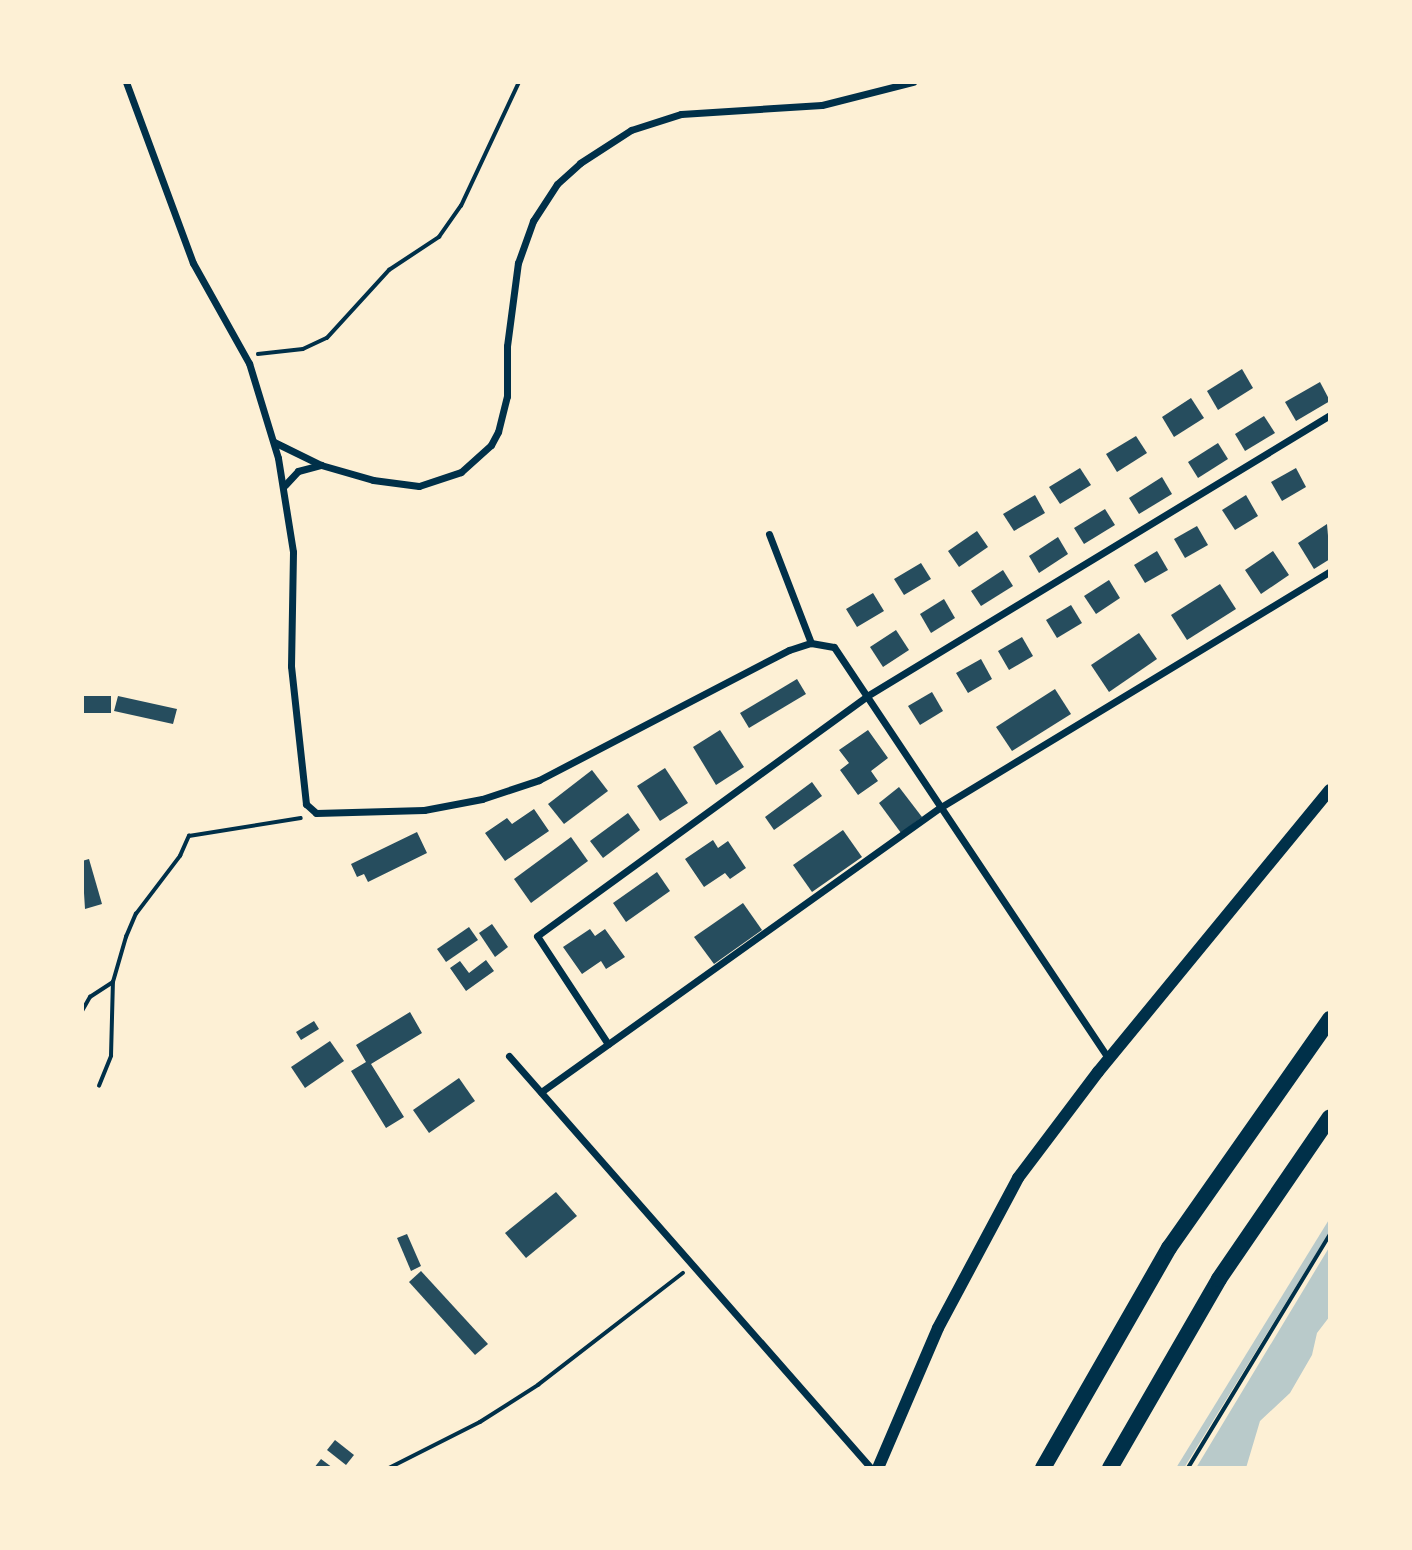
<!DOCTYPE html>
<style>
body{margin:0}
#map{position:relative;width:1412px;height:1550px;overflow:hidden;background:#fdf0d5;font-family:"Exo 2",sans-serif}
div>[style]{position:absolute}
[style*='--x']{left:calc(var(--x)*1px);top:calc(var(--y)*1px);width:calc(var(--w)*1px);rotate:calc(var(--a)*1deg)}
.green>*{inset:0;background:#b9caca}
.building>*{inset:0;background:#264d5e}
.path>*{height:3.5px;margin:-1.75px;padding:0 1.75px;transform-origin:1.75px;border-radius:1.75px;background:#003049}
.minor>*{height:7px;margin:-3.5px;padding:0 3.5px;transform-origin:3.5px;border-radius:3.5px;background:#003049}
.secondary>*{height:12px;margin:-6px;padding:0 6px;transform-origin:6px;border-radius:6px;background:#003049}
.motorway>*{height:16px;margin:-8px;padding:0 8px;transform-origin:8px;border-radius:8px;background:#003049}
span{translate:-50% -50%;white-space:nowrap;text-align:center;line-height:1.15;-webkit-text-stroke:7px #fdf0d5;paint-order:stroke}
.frame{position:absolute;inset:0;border:84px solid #fdf0d5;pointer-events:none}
</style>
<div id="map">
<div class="green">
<i style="clip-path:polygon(1330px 1218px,1330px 1231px,1184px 1468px,1176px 1468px)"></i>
<i style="clip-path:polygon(1330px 1246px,1330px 1316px,1317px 1333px,1312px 1355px,1290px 1393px,1260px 1421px,1246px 1468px,1196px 1468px)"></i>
</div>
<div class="building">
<i style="clip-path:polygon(1242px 369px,1253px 388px,1218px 410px,1207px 391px)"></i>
<i style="clip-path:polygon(1320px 382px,1330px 401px,1296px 421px,1285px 402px)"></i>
<i style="clip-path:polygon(1191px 398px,1204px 418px,1174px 437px,1162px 417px)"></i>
<i style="clip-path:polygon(1264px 416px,1275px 433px,1245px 451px,1235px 434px)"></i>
<i style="clip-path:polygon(1136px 436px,1147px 453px,1117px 472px,1106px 454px)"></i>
<i style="clip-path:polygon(1218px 443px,1228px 459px,1198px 478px,1188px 462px)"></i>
<i style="clip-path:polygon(1080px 468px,1091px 485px,1060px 504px,1049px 487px)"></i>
<i style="clip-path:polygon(1296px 468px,1306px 487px,1282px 501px,1271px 482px)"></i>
<i style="clip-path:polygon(1162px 477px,1172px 494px,1139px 514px,1129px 498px)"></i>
<i style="clip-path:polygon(1035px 495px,1045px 513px,1014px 531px,1003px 514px)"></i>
<i style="clip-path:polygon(1246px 495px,1258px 516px,1235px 530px,1222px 510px)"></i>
<i style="clip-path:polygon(1105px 509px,1115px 525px,1084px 544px,1074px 528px)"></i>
<i style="clip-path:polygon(1327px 524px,1330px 559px,1314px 569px,1298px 543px)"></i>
<i style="clip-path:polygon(1197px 526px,1208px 545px,1185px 558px,1174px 539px)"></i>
<i style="clip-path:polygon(977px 531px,988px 547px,959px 567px,948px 551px)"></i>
<i style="clip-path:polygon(1058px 537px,1068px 554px,1039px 573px,1029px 556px)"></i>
<i style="clip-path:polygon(1157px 551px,1168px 570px,1145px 583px,1134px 565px)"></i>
<i style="clip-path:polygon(1273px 551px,1289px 575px,1261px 594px,1245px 570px)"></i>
<i style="clip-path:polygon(921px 563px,931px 579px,904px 595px,894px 579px)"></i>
<i style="clip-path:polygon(1003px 570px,1013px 586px,981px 606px,971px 591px)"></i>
<i style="clip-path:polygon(1109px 580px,1120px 598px,1096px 614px,1084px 596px)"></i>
<i style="clip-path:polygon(1220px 584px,1236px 609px,1187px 640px,1171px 615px)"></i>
<i style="clip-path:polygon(873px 593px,884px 611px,857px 627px,846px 609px)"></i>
<i style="clip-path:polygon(944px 599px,955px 618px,931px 633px,920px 614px)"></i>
<i style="clip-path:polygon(1071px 605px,1082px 623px,1057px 638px,1046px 620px)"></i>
<i style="clip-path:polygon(896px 630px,909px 650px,883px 667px,870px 647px)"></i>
<i style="clip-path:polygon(1139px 633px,1157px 659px,1109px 692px,1091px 665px)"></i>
<i style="clip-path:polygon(1022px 637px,1033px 656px,1009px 670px,998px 651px)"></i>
<i style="clip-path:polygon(981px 659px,992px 679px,968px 693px,956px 673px)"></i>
<i style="clip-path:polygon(797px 679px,806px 694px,749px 728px,740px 713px)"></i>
<i style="clip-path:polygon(1055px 689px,1071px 714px,1012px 751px,996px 727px)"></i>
<i style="clip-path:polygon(932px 692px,943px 711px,920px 725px,908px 706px)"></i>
<i style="clip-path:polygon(82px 696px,111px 696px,111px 713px,82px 713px)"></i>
<i style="clip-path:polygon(118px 696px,177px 709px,173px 724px,114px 711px)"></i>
<i style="clip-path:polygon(720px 730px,744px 767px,716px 785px,693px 747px)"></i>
<i style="clip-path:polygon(868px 730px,888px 758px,871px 771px,878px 781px,858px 795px,840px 770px,849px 763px,839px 750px)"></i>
<i style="clip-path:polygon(665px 768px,688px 803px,660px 821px,637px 786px)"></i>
<i style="clip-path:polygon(592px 770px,608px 791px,564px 824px,548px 804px)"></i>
<i style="clip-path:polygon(812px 782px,822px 796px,774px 830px,765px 817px)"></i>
<i style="clip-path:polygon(899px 787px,922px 817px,901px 833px,879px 803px)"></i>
<i style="clip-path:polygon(534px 809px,549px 831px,505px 861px,485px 833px,507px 818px,512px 824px)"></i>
<i style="clip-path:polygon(628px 813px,640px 830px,603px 858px,590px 841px)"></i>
<i style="clip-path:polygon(843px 830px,862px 857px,812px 892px,793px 865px)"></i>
<i style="clip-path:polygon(417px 832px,427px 853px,368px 882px,364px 874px,357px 877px,351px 864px)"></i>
<i style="clip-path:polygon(571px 837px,588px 861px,531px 903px,514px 879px)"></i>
<i style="clip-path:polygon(713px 840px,718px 848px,728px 841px,746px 868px,730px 879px,725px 873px,704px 887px,685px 859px)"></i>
<i style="clip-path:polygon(89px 859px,102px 904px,85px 909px,82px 861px)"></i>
<i style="clip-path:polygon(657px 872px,670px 891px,626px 922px,613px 903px)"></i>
<i style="clip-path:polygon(743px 903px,762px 930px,714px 964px,694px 937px)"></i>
<i style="clip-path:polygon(492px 924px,508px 947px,495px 957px,479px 933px)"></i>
<i style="clip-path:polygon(469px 927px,478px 940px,446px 962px,437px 949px)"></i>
<i style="clip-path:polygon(590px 929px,595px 936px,605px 929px,625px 957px,606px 969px,601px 961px,582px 974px,563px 947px)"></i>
<i style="clip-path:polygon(486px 960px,494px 971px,466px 991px,450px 968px,460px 961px,469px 973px)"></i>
<i style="clip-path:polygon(410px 1012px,422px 1033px,371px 1064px,404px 1117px,386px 1128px,351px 1071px,366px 1062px,356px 1045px)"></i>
<i style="clip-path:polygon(314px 1021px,319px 1029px,301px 1040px,296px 1032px)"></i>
<i style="clip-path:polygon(330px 1041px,344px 1061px,305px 1088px,291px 1067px)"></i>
<i style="clip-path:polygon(459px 1078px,475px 1101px,429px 1133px,413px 1110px)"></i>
<i style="clip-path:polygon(556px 1192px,577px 1216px,526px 1258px,505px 1233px)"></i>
<i style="clip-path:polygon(407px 1234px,421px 1266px,411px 1271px,397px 1238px)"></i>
<i style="clip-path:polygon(421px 1271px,488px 1344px,475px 1355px,409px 1282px)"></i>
<i style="clip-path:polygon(335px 1440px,354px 1455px,346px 1465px,327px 1450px)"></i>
<i style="clip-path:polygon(321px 1459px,333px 1468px,314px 1468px)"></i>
</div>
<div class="path">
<i style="--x:258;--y:354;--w:45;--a:-6.3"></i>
<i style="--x:303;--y:349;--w:26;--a:-25"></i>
<i style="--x:327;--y:338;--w:92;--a:-47.6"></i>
<i style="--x:389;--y:270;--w:60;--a:-33.4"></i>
<i style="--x:439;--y:237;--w:38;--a:-55"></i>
<i style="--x:461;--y:206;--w:137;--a:-64.9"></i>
<i style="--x:82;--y:1011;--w:16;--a:-60"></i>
<i style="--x:90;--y:997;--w:27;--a:-33"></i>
<i style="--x:99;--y:1086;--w:32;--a:-68"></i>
<i style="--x:111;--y:1056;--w:74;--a:-88.5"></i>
<i style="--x:113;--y:982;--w:47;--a:-73.9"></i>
<i style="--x:126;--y:937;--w:25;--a:-67"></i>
<i style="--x:136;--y:914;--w:73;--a:-52.8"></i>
<i style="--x:180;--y:856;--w:22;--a:-66"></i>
<i style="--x:189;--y:836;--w:113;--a:-9.1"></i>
<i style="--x:389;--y:1468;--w:102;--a:-26.8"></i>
<i style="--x:480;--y:1422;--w:69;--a:-32.5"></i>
<i style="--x:538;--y:1385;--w:183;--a:-37.7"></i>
<i style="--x:1188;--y:1468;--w:274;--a:-58.7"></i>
</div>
<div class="minor">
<i style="--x:126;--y:82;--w:193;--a:69.7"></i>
<i style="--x:193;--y:263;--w:115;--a:60.8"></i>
<i style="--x:249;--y:363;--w:99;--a:73"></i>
<i style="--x:278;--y:458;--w:95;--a:80.9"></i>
<i style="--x:293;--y:552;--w:114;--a:91"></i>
<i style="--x:291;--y:666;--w:139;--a:83.8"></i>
<i style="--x:306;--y:804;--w:13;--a:42"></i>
<i style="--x:316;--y:813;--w:108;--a:-1.6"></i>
<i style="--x:424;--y:810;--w:59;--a:-10.7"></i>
<i style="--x:482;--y:799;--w:60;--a:-18.4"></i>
<i style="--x:539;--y:780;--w:282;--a:-27.5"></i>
<i style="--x:789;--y:650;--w:23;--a:-18"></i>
<i style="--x:811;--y:643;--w:23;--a:10"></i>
<i style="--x:834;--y:647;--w:496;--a:56.3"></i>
<i style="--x:274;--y:442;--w:52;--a:26.1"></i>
<i style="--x:321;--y:465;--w:54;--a:16.1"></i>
<i style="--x:373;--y:480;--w:46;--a:7.4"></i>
<i style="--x:419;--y:486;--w:44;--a:-18.4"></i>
<i style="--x:461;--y:472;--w:40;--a:-42"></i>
<i style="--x:491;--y:445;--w:15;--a:-62"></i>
<i style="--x:498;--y:432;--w:37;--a:-76"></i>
<i style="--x:507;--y:396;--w:50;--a:-90"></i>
<i style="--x:507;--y:346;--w:84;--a:-82.5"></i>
<i style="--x:518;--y:263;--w:45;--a:-70.3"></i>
<i style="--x:533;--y:221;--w:44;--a:-57"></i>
<i style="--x:557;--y:184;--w:31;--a:-42"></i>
<i style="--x:580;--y:163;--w:61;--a:-32.9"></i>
<i style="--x:631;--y:130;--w:52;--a:-17.7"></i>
<i style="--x:681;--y:114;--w:141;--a:-3.7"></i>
<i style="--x:822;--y:105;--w:94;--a:-14.2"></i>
<i style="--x:285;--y:485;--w:19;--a:-47"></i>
<i style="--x:298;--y:471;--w:24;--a:-15"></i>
<i style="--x:769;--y:534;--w:117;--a:68.9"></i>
<i style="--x:608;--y:1044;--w:129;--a:-123.3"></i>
<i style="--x:537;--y:936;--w:408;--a:-36"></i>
<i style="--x:867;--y:696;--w:542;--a:-31.25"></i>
<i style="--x:509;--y:1056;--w:548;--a:48.7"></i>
<i style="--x:541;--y:1092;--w:491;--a:-35.5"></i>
<i style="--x:941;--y:807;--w:455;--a:-31.2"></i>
</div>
<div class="secondary">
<i style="--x:878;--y:1468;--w:152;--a:-66.8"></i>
<i style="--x:938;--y:1328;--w:170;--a:-61.9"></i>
<i style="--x:1018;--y:1178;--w:133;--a:-53"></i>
<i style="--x:1098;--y:1072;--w:365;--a:-50.6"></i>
</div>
<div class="motorway">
<i style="--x:1043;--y:1468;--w:254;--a:-60.2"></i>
<i style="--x:1169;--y:1248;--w:280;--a:-54.9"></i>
<i style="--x:1110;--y:1468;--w:218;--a:-60"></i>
<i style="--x:1219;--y:1279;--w:196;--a:-55.6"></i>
</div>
<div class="frame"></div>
</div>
